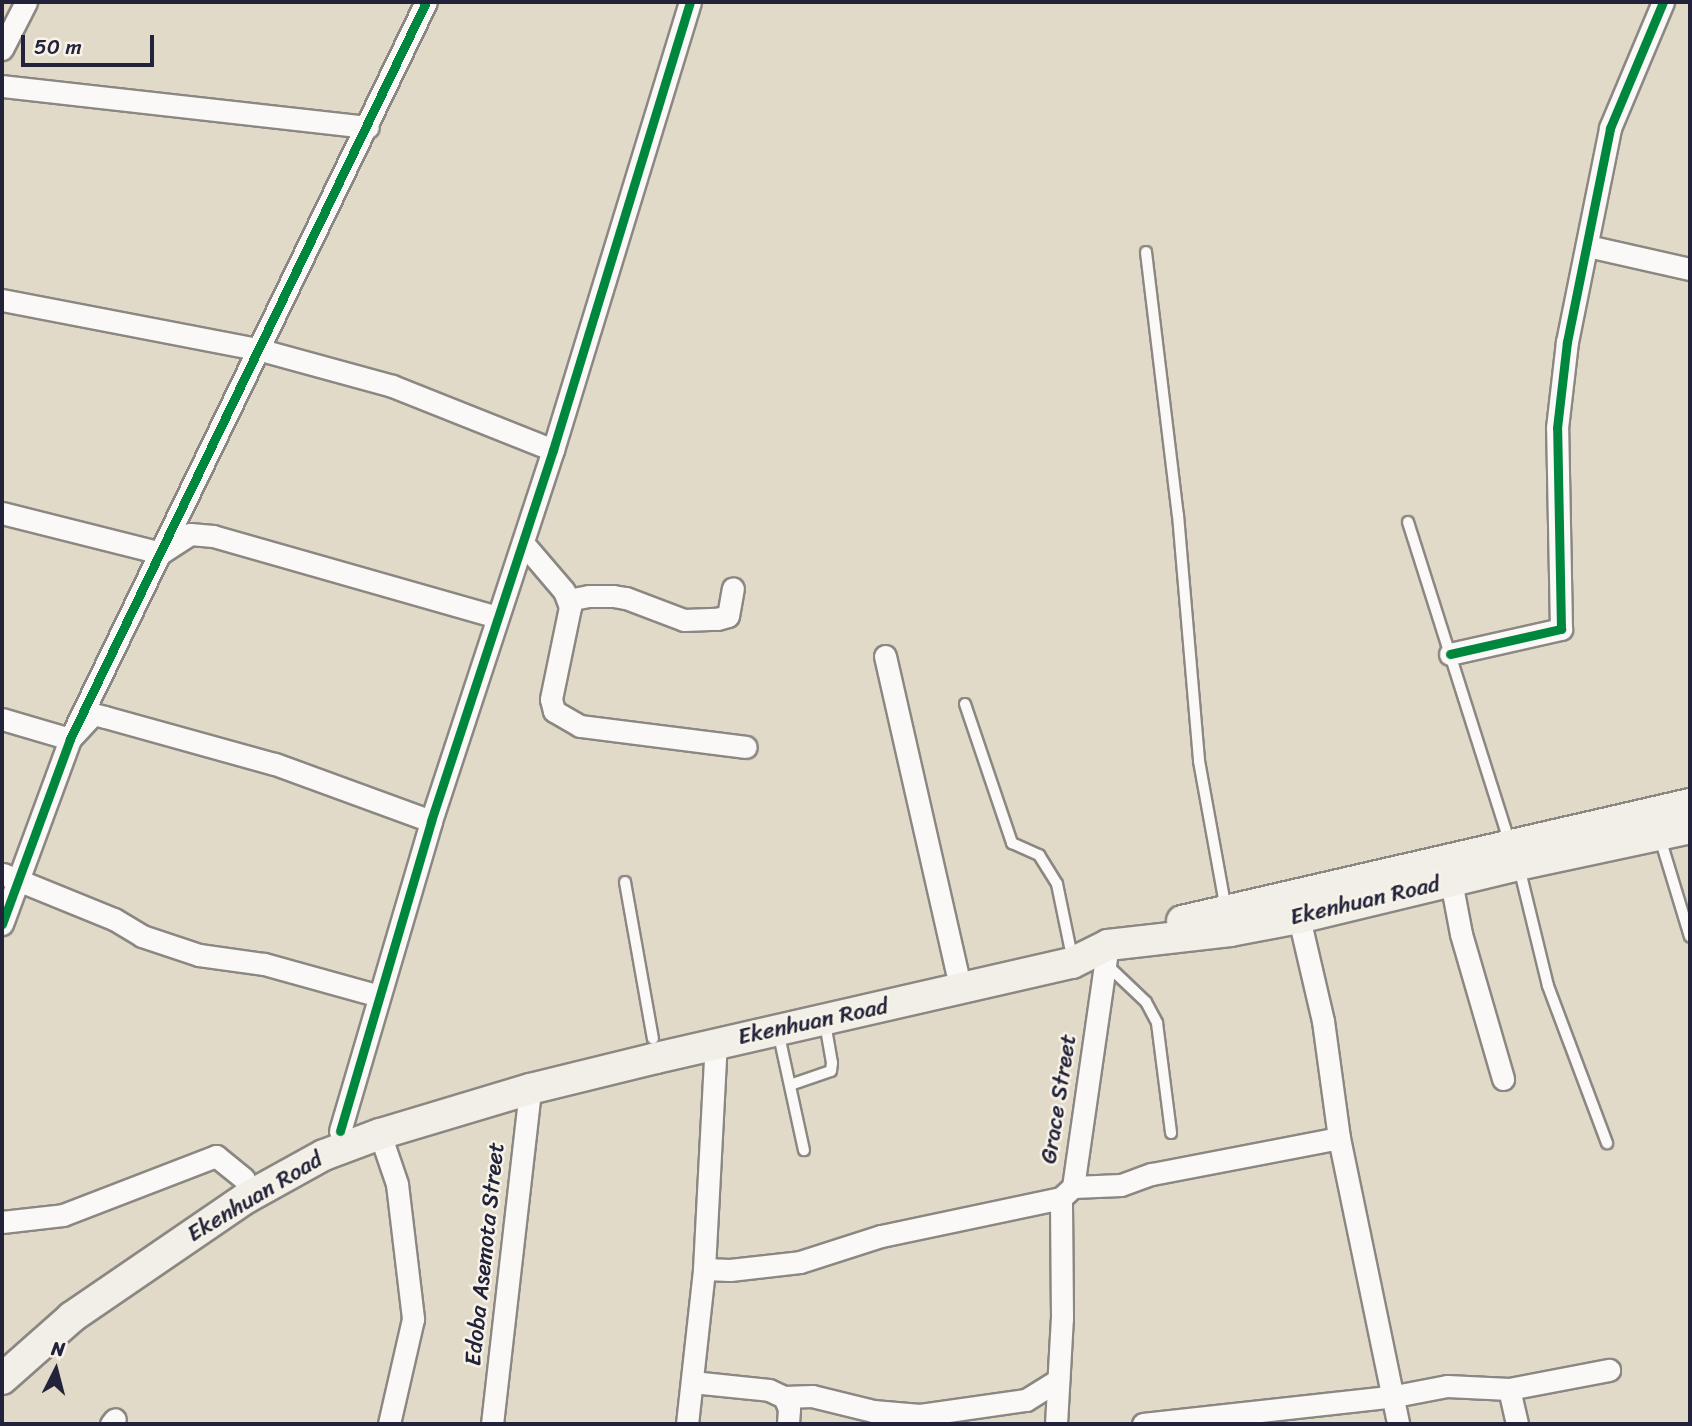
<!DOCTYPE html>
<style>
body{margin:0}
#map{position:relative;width:1692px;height:1426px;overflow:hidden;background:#e2dac8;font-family:Sriracha,sans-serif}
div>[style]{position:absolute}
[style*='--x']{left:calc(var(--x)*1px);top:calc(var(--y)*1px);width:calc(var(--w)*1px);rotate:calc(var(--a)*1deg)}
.roads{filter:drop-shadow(2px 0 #8b8782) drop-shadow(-2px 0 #8b8782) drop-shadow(0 2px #8b8782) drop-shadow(0 -2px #8b8782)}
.lane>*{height:10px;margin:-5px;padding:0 5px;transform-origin:5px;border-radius:5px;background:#fbf9f7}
.street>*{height:21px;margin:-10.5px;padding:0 10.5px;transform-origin:10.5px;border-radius:10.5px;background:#fbf9f7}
.secondary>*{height:30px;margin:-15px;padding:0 15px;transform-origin:15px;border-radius:15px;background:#f2efe8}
.cycleway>*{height:9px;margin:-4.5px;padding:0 4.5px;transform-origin:4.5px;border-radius:4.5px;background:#00873e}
span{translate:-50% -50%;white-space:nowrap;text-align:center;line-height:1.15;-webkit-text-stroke:5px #f7f3e8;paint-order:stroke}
.street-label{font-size:23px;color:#22223b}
.frame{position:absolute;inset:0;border:4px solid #22223b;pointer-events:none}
.north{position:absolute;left:21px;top:1335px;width:70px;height:70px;-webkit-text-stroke:5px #f7f3e8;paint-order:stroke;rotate:6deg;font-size:19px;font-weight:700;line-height:28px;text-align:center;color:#22223b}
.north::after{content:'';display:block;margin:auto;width:24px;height:32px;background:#22223b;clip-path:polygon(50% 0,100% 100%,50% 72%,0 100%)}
.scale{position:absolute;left:21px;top:35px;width:133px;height:32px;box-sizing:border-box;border:4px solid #22223b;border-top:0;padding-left:9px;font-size:21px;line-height:24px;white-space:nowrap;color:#22223b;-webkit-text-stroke:5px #f7f3e8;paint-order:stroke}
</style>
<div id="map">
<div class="roads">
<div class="lane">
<i style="--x:1146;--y:252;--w:265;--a:83.1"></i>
<i style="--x:1178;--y:515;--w:247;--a:85.1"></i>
<i style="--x:1199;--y:761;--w:151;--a:79.7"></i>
<i style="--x:1408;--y:522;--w:337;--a:72.4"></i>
<i style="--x:965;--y:704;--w:147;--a:71.3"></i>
<i style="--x:1012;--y:843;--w:30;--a:24"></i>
<i style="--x:1039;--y:855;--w:34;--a:58"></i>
<i style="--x:1057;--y:884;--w:64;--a:78.3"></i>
<i style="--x:1660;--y:838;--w:103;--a:73.1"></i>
<i style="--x:1519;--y:867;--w:122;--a:76.3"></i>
<i style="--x:1548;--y:986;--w:168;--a:69.4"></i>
<i style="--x:625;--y:882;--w:159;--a:79.9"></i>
<i style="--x:1106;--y:964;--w:55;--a:43.5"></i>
<i style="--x:1146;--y:1002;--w:24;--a:62"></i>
<i style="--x:1157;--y:1023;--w:111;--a:82.7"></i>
<i style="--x:778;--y:1031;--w:122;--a:77.7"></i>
<i style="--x:790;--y:1085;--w:43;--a:-18.9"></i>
<i style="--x:831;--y:1071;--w:8;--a:-83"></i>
<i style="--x:832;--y:1063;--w:41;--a:-99.9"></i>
</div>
<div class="street">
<i style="--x:2;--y:49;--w:53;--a:-62.9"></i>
<i style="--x:2;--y:86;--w:368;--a:6.4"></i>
<i style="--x:1588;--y:246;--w:105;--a:12.7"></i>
<i style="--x:2;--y:300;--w:260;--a:10.9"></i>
<i style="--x:257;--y:349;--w:140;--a:15.3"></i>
<i style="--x:392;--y:386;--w:173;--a:21.7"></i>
<i style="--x:2;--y:513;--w:164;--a:14.1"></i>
<i style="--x:161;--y:553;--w:35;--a:-33"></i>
<i style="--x:190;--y:534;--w:23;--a:5"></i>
<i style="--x:213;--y:536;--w:295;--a:15.9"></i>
<i style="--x:523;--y:543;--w:63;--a:49.5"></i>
<i style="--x:564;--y:591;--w:17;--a:69"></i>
<i style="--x:570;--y:607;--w:94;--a:101.7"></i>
<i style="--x:551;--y:699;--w:12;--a:76"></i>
<i style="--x:554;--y:711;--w:30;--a:30"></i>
<i style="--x:580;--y:726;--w:167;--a:7.2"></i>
<i style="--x:568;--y:600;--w:21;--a:-11"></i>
<i style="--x:589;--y:596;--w:24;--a:0"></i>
<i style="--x:613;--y:596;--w:13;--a:9"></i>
<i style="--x:626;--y:598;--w:62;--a:20.8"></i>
<i style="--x:684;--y:620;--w:33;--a:-2"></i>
<i style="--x:717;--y:619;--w:11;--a:-15"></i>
<i style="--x:728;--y:616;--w:28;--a:-80"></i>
<i style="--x:1450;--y:654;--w:114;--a:-12.7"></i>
<i style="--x:1561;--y:629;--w:201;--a:-91.1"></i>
<i style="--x:1557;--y:428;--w:87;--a:-83.4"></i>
<i style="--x:1567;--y:342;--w:218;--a:-78.6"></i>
<i style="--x:1610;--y:128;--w:137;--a:-67.2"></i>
<i style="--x:885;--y:656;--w:324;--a:77.2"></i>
<i style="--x:2;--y:719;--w:71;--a:16.4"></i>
<i style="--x:70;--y:739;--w:34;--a:-47"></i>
<i style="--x:93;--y:714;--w:12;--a:14"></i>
<i style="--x:105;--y:717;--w:176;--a:15.5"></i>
<i style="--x:275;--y:764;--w:166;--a:20.1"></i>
<i style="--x:3;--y:874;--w:120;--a:22.1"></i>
<i style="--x:114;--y:919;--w:33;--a:31"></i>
<i style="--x:142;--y:936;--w:60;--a:18.4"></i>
<i style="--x:199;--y:955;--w:66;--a:7.9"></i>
<i style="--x:264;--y:964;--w:119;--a:15.5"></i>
<i style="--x:1451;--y:881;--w:54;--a:79.3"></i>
<i style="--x:1461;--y:934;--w:151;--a:73.8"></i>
<i style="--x:1299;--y:918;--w:106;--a:76.9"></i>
<i style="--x:1323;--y:1021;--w:118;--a:82.2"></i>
<i style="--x:1339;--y:1138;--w:292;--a:78.3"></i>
<i style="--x:2;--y:924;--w:197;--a:-69.8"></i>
<i style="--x:70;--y:739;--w:818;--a:-64.22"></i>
<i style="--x:340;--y:1131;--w:323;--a:-73.6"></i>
<i style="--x:431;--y:821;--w:391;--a:-71.8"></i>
<i style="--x:553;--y:450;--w:468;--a:-73"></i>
<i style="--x:380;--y:1134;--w:53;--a:71.2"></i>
<i style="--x:397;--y:1184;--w:136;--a:83.2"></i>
<i style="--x:413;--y:1319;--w:108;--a:102.9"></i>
<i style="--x:1073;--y:1187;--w:48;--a:-2.4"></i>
<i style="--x:1121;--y:1185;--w:33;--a:-20"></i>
<i style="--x:1152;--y:1174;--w:190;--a:-10.9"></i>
<i style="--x:2;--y:1222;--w:61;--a:-6.5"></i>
<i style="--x:63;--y:1215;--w:164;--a:-21.1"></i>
<i style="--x:216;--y:1156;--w:36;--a:39"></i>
<i style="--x:704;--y:1269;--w:26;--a:2"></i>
<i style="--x:730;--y:1270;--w:70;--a:-6.5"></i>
<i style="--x:800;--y:1262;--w:85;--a:-17.8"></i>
<i style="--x:881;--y:1236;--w:184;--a:-11.9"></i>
<i style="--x:692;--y:1382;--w:77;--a:5.9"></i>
<i style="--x:769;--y:1390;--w:17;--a:25"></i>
<i style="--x:784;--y:1397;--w:13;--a:67"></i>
<i style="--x:789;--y:1409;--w:15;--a:94"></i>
<i style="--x:1509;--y:1389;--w:36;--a:77"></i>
<i style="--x:784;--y:1397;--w:28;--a:-2"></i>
<i style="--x:812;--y:1396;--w:63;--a:13.8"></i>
<i style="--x:873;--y:1411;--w:47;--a:4.9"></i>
<i style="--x:920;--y:1415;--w:107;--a:-8.1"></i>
<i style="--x:1026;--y:1400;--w:38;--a:-32"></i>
<i style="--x:111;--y:1424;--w:6;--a:-51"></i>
<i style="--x:492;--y:1424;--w:337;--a:-83.5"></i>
<i style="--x:687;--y:1424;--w:156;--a:-83.7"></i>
<i style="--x:704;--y:1269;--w:226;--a:-87"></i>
<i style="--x:1056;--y:1424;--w:106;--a:-86.8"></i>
<i style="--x:1062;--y:1318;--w:120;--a:-90.5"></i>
<i style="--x:1061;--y:1198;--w:16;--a:-43"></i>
<i style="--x:1073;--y:1187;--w:245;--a:-81.8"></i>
<i style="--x:1143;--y:1424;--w:254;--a:-6.3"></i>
<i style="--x:1395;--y:1396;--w:53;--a:-10.9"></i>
<i style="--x:1447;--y:1386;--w:62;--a:2.8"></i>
<i style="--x:1509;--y:1389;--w:102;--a:-10.8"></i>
</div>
<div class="secondary">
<i style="--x:1182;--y:921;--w:521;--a:-12.97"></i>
<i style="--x:2;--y:1379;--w:94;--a:-41.5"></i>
<i style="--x:72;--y:1317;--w:211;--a:-34.4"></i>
<i style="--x:246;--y:1198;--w:89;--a:-28.9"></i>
<i style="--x:324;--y:1155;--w:60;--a:-20.6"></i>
<i style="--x:380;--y:1134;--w:157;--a:-16.7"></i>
<i style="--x:530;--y:1089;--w:130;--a:-13.8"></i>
<i style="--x:656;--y:1058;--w:427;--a:-12.9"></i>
<i style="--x:1072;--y:963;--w:40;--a:-26.6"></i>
<i style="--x:1108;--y:945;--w:123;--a:-6.5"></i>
<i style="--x:1230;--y:931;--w:70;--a:-10.7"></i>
<i style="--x:1299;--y:918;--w:225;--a:-13.6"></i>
<i style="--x:1518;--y:865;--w:176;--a:-12.1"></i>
</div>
</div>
<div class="cycleway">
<i style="--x:1450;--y:654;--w:114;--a:-12.7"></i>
<i style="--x:1561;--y:629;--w:201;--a:-91.1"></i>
<i style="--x:1557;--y:428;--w:87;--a:-83.4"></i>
<i style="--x:1567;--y:342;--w:218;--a:-78.6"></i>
<i style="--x:1610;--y:128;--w:137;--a:-67.2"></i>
<i style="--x:2;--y:924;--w:197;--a:-69.8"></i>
<i style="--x:70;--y:739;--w:818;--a:-64.22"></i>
<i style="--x:340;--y:1131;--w:323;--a:-73.6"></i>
<i style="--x:431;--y:821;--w:391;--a:-71.8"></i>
<i style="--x:553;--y:450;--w:468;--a:-73"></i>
</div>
<div class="street-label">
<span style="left:1365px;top:901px;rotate:-13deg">Ekenhuan Road</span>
<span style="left:813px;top:1022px;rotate:-12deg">Ekenhuan Road</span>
<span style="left:1059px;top:1099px;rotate:-81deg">Grace Street</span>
<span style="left:255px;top:1197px;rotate:-31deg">Ekenhuan Road</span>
<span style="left:485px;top:1254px;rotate:-84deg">Edoba Asemota Street</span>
</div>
<div class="frame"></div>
<div class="north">N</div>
<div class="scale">50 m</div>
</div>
